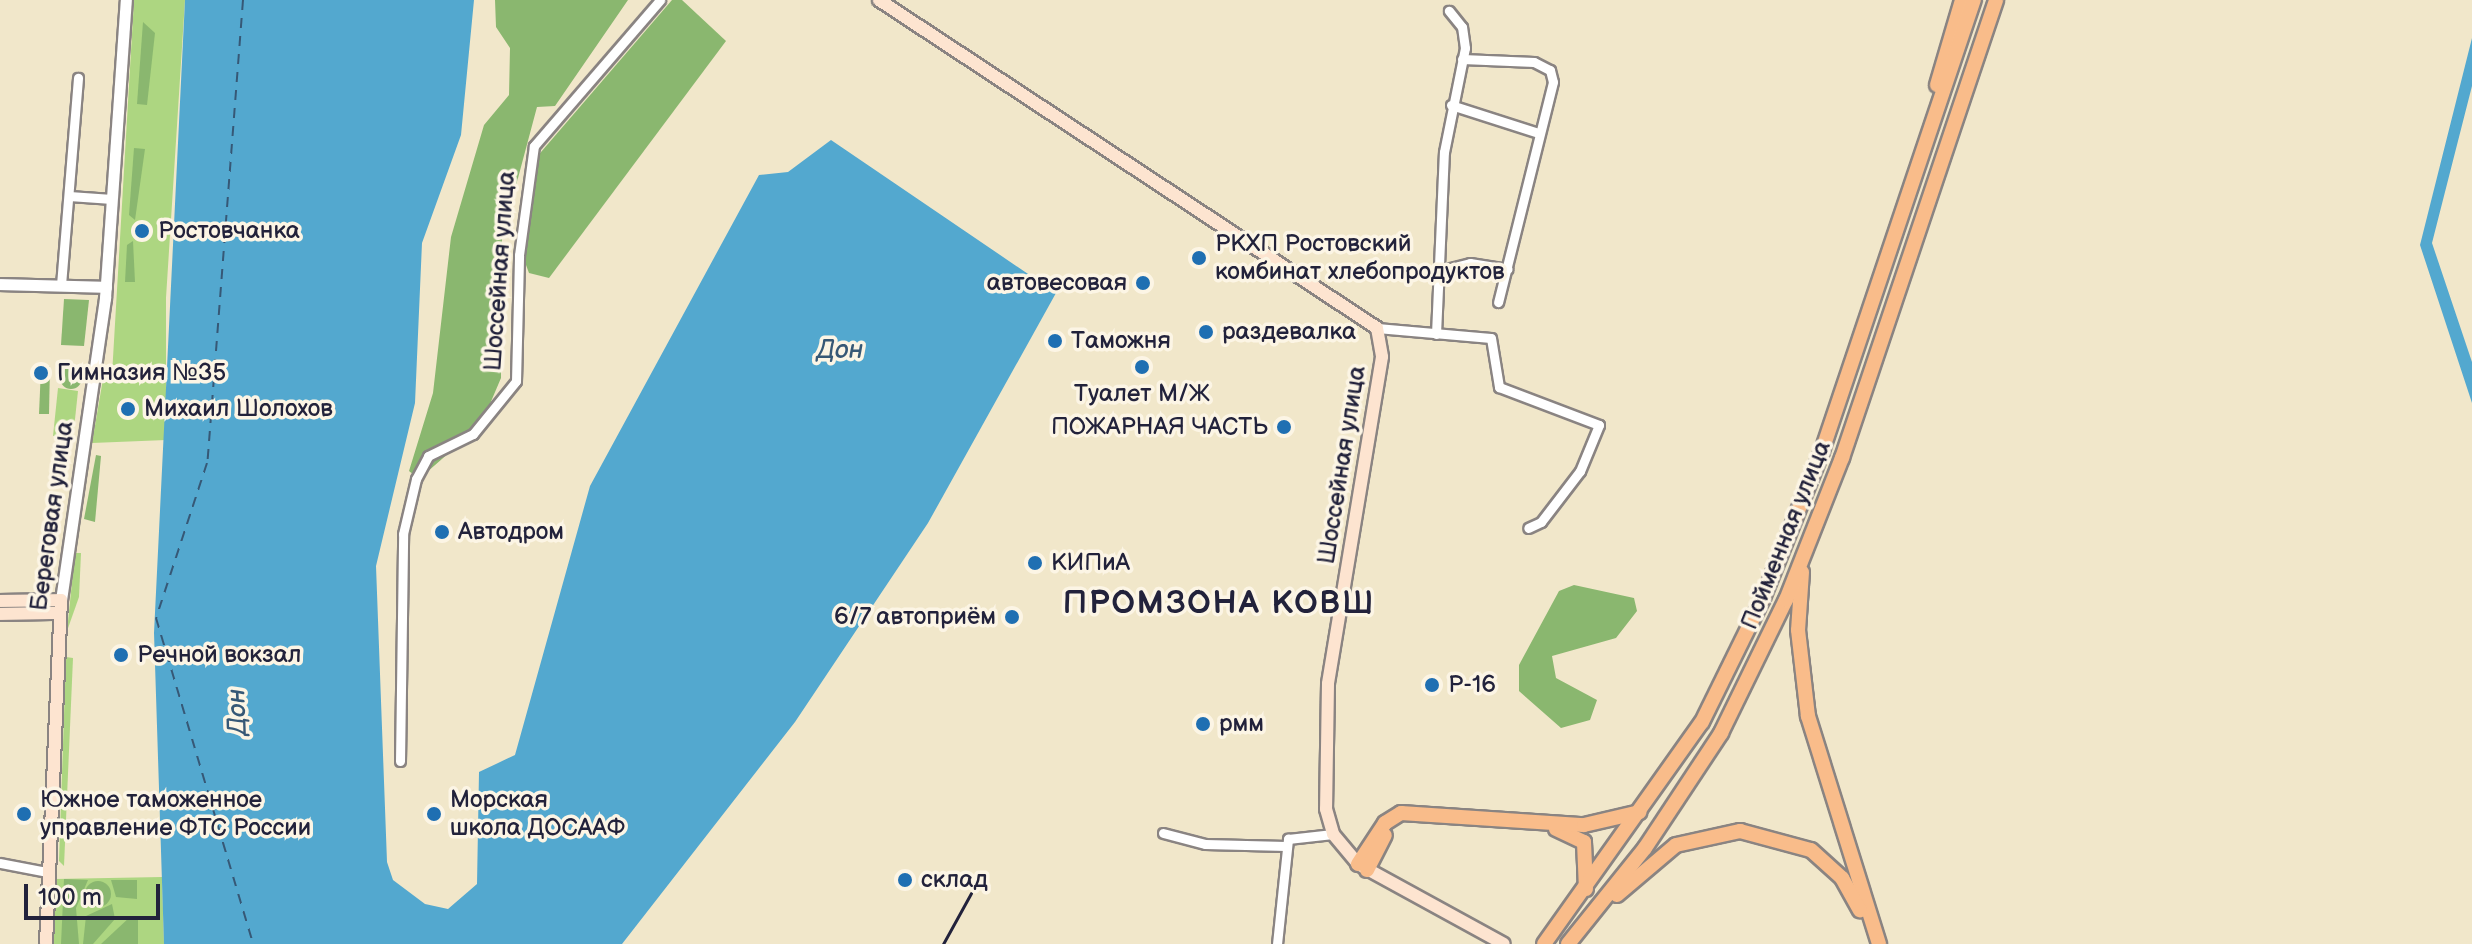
<!DOCTYPE html>
<meta charset="utf-8">
<style>
body{margin:0}
#map{position:relative;width:2472px;height:944px;overflow:hidden;background:#f1e7ca;font-family:"Balsamiq Sans",sans-serif}
div>[style]{position:absolute}
[style*='--x']{left:calc(var(--x)*1px);top:calc(var(--y)*1px);width:calc(var(--w)*1px);rotate:calc(var(--a)*1deg)}
.green>*{inset:0;background:#add681}
.forest>*{inset:0;background:#8ab76f}
.round{border-radius:50%}
.water>*{inset:0;background:#53a8cf}
.ferry>*{height:2px;margin-top:-1px;transform-origin:0;background:repeating-linear-gradient(90deg,#365876 0 10px,transparent 0 18px)}
.roads{filter:drop-shadow(2px 0 #8a8482) drop-shadow(-2px 0 #8a8482) drop-shadow(0 2px #8a8482) drop-shadow(0 -2px #8a8482)}
.minor>*{height:9px;margin:-4.5px;padding:0 4.5px;transform-origin:4.5px;border-radius:4.5px;background:#fff}
.tertiary>*{height:11px;margin:-5.5px;padding:0 5.5px;transform-origin:5.5px;border-radius:5.5px;background:#fff}
.secondary>*{height:12px;margin:-6px;padding:0 6px;transform-origin:6px;border-radius:6px;background:#fde4d0}
.primary>*{height:14px;margin:-7px;padding:0 7px;transform-origin:7px;border-radius:7px;background:#f9bc8a}
.rail>*{height:3px;margin:-1.5px;padding:0 1.5px;transform-origin:1.5px;border-radius:1.5px;background:#22223b}
.dots>*{width:22px;height:22px;translate:-50% -50%;box-sizing:border-box;border:4px solid #fcf5e5;border-radius:50%}
span{translate:-50% -50%;white-space:nowrap;text-align:center;line-height:1.15;-webkit-text-stroke:7px #fcf5e5;paint-order:stroke}
.poi-label{font-size:24px;color:#22223b}
.left{translate:0 -50%;text-align:left}
.right{translate:-100% -50%;text-align:right}
.street-label{font-size:24px;color:#22223b}
.water-label{font-size:26px;color:#365876;font-style:italic}
.district-label{font-size:32px;color:#22223b;font-weight:700;letter-spacing:2px}
.scale{position:absolute;left:24px;top:884px;width:136px;height:36px;box-sizing:border-box;border:4px solid #22223b;border-top:0;padding-left:10px;font-size:24px;line-height:28px;white-space:nowrap;color:#22223b;-webkit-text-stroke:6px #fcf5e5;paint-order:stroke}
</style>
<div id="map">
<div class="green">
<i style="clip-path:polygon(134px 0,185px 0,166px 298px,166px 440px,92px 443px,103px 379px,112px 375px)"></i>
<i style="clip-path:polygon(58px 388px,78px 391px,73px 438px,53px 436px)"></i>
<i style="clip-path:polygon(75px 553px,81px 553px,79px 597px,67px 631px)"></i>
<i style="clip-path:polygon(66px 657px,73px 658px,64px 866px,59px 861px)"></i>
<i style="clip-path:polygon(162px 877px,164px 944px,52px 944px,55px 879px)"></i>
</div>
<div class="forest">
<i style="clip-path:polygon(495px 0,628px 0,555px 106px,537px 107px,502px 238px,501px 378px,481px 425px,419px 479px,409px 471px,433px 393px,451px 237px,484px 125px,509px 95px,510px 48px,496px 27px)"></i>
<i style="clip-path:polygon(672px 0,682px 0,726px 41px,549px 278px,529px 273px,523px 257px,535px 159px)"></i>
<i style="clip-path:polygon(143px 22px,155px 33px,147px 105px,137px 104px)"></i>
<i style="clip-path:polygon(134px 148px,145px 149px,135px 220px,129px 215px)"></i>
<i style="clip-path:polygon(133px 241px,135px 282px,125px 282px,127px 245px)"></i>
<i style="clip-path:polygon(64px 299px,89px 300px,84px 346px,61px 345px)"></i>
<i style="clip-path:polygon(50px 366px,49px 414px,39px 414px,41px 368px)"></i>
<i class="round" style="left:60px;top:367px;width:22px;height:22px"></i>
<i style="clip-path:polygon(96px 455px,101px 456px,95px 522px,84px 519px)"></i>
<i style="clip-path:polygon(1574px 585px,1634px 598px,1637px 611px,1616px 638px,1552px 656px,1556px 678px,1597px 700px,1590px 720px,1561px 728px,1519px 691px,1519px 665px,1559px 591px)"></i>
<i style="clip-path:polygon(64px 879px,88px 880px,76px 908px,79px 944px,61px 944px)"></i>
<i style="clip-path:polygon(111px 880px,137px 880px,137px 899px,116px 897px)"></i>
<i class="round" style="left:85px;top:881px;width:26px;height:26px"></i>
<i style="clip-path:polygon(112px 904px,115px 919px,93px 944px,83px 944px,86px 916px)"></i>
<i style="clip-path:polygon(131px 916px,138px 916px,138px 944px,101px 944px)"></i>
</div>
<div class="water">
<i style="clip-path:polygon(185px 0,474px 0,461px 135px,422px 243px,415px 403px,376px 566px,387px 862px,393px 880px,425px 904px,448px 909px,477px 884px,479px 772px,515px 755px,590px 486px,759px 175px,788px 172px,831px 140px,1056px 293px,928px 523px,795px 722px,622px 944px,164px 944px,154px 633px)"></i>
<i style="clip-path:polygon(2472px 38px,2472px 86px,2432px 243px,2472px 362px,2472px 403px,2420px 245px)"></i>
</div>
<div class="ferry">
<i style="--x:243;--y:0;--w:464;--a:94.4"></i>
<i style="--x:207;--y:463;--w:163;--a:108.2"></i>
<i style="--x:156;--y:618;--w:340;--a:73.4"></i>
</div>
<div class="roads">
<div class="minor">
<i style="--x:1462;--y:59;--w:72;--a:2.4"></i>
<i style="--x:1534;--y:62;--w:18;--a:27"></i>
<i style="--x:1550;--y:70;--w:12;--a:76"></i>
<i style="--x:1553;--y:82;--w:227;--a:104"></i>
<i style="--x:1451;--y:105;--w:91;--a:17.8"></i>
<i style="--x:69;--y:196;--w:43;--a:4"></i>
<i style="--x:1438;--y:271;--w:33;--a:-14"></i>
<i style="--x:1470;--y:263;--w:38;--a:9"></i>
<i style="--x:61;--y:285;--w:208;--a:-85.3"></i>
<i style="--x:1377;--y:328;--w:114;--a:5"></i>
<i style="--x:1491;--y:338;--w:50;--a:80.7"></i>
<i style="--x:1499;--y:387;--w:107;--a:20.8"></i>
<i style="--x:1599;--y:425;--w:50;--a:112.4"></i>
<i style="--x:1580;--y:471;--w:64;--a:127.4"></i>
<i style="--x:1541;--y:522;--w:14;--a:155"></i>
<i style="--x:1436;--y:334;--w:182;--a:-87.5"></i>
<i style="--x:1444;--y:152;--w:106;--a:-78.6"></i>
<i style="--x:1465;--y:48;--w:21;--a:-98"></i>
<i style="--x:1462;--y:27;--w:21;--a:-129"></i>
<i style="--x:400;--y:761;--w:227;--a:-89.2"></i>
<i style="--x:403;--y:534;--w:57;--a:-76.7"></i>
<i style="--x:416;--y:479;--w:26;--a:-62"></i>
<i style="--x:428;--y:456;--w:50;--a:-26.1"></i>
<i style="--x:473;--y:434;--w:68;--a:-50.9"></i>
<i style="--x:516;--y:381;--w:126;--a:-88.6"></i>
<i style="--x:519;--y:255;--w:110;--a:-82.2"></i>
<i style="--x:534;--y:146;--w:193;--a:-49.2"></i>
<i style="--x:1163;--y:833;--w:43;--a:14.7"></i>
<i style="--x:1205;--y:844;--w:81;--a:1.4"></i>
<i style="--x:0;--y:863;--w:48;--a:10.8"></i>
<i style="--x:1277;--y:944;--w:106;--a:-84"></i>
<i style="--x:1288;--y:839;--w:45;--a:-6.3"></i>
</div>
<div class="tertiary">
<i style="--x:0;--y:284;--w:106;--a:1.6"></i>
<i style="--x:61;--y:600;--w:305;--a:-81.7"></i>
<i style="--x:105;--y:298;--w:299;--a:-86"></i>
</div>
<div class="secondary">
<i style="--x:879;--y:0;--w:596;--a:33.37"></i>
<i style="--x:1377;--y:328;--w:29;--a:80"></i>
<i style="--x:1382;--y:357;--w:331;--a:99.4"></i>
<i style="--x:1328;--y:684;--w:125;--a:90.9"></i>
<i style="--x:1326;--y:809;--w:26;--a:74"></i>
<i style="--x:1333;--y:834;--w:39;--a:50"></i>
<i style="--x:1358;--y:864;--w:166;--a:28.7"></i>
<i style="--x:0;--y:601;--w:61;--a:-0.9"></i>
<i style="--x:61;--y:600;--w:344;--a:92.5"></i>
<i style="--x:0;--y:614;--w:60;--a:-1"></i>
</div>
<div class="primary">
<i style="--x:1937;--y:85;--w:89;--a:-73.6"></i>
<i style="--x:1802;--y:572;--w:58;--a:93.9"></i>
<i style="--x:1798;--y:630;--w:87;--a:83.4"></i>
<i style="--x:1808;--y:716;--w:239;--a:72.7"></i>
<i style="--x:1556;--y:829;--w:31;--a:25"></i>
<i style="--x:1584;--y:842;--w:47;--a:87.6"></i>
<i style="--x:1358;--y:864;--w:49;--a:-56.6"></i>
<i style="--x:1385;--y:823;--w:19;--a:-32"></i>
<i style="--x:1401;--y:813;--w:183;--a:3.8"></i>
<i style="--x:1584;--y:825;--w:57;--a:-13.1"></i>
<i style="--x:1367;--y:870;--w:39;--a:-63"></i>
<i style="--x:1617;--y:895;--w:77;--a:-40.3"></i>
<i style="--x:1676;--y:845;--w:66;--a:-12.3"></i>
<i style="--x:1740;--y:831;--w:73;--a:15"></i>
<i style="--x:1811;--y:850;--w:42;--a:42.1"></i>
<i style="--x:1842;--y:878;--w:37;--a:61"></i>
<i style="--x:1544;--y:944;--w:272;--a:-54.6"></i>
<i style="--x:1702;--y:722;--w:138;--a:-63.8"></i>
<i style="--x:1763;--y:598;--w:158;--a:-68.1"></i>
<i style="--x:1822;--y:451;--w:476;--a:-71.4"></i>
<i style="--x:1568;--y:944;--w:123;--a:-51.3"></i>
<i style="--x:1645;--y:848;--w:138;--a:-56.5"></i>
<i style="--x:1721;--y:733;--w:148;--a:-64"></i>
<i style="--x:1786;--y:600;--w:153;--a:-68.5"></i>
<i style="--x:1842;--y:458;--w:483;--a:-71.4"></i>
</div>
</div>
<div class="rail">
<i style="--x:943;--y:944;--w:58;--a:-61.2"></i>
</div>
<div class="dots">
<i style="left:142px;top:231px;background:#1f6fb2"></i>
<i style="left:1199px;top:258px;background:#1f6fb2"></i>
<i style="left:1143px;top:283px;background:#1f6fb2"></i>
<i style="left:1206px;top:332px;background:#1f6fb2"></i>
<i style="left:1055px;top:341px;background:#1f6fb2"></i>
<i style="left:1142px;top:367px;background:#1f6fb2"></i>
<i style="left:41px;top:373px;background:#1f6fb2"></i>
<i style="left:128px;top:409px;background:#1f6fb2"></i>
<i style="left:1284px;top:427px;background:#1f6fb2"></i>
<i style="left:442px;top:532px;background:#1f6fb2"></i>
<i style="left:1035px;top:563px;background:#1f6fb2"></i>
<i style="left:1012px;top:617px;background:#1f6fb2"></i>
<i style="left:121px;top:655px;background:#1f6fb2"></i>
<i style="left:1432px;top:685px;background:#1f6fb2"></i>
<i style="left:1203px;top:724px;background:#1f6fb2"></i>
<i style="left:24px;top:814px;background:#1f6fb2"></i>
<i style="left:434px;top:814px;background:#1f6fb2"></i>
<i style="left:905px;top:880px;background:#1f6fb2"></i>
</div>
<div class="poi-label">
<span class="left" style="left:158px;top:231px">Ростовчанка</span>
<span class="left" style="left:1215px;top:258px">РКХП Ростовский<br>комбинат хлебопродуктов</span>
<span class="right" style="left:1127px;top:283px">автовесовая</span>
<span class="left" style="left:1222px;top:332px">раздевалка</span>
<span class="left" style="left:1071px;top:341px">Таможня</span>
<span class="left" style="left:57px;top:373px">Гимназия №35</span>
<span style="left:1142px;top:394px">Туалет М/Ж</span>
<span class="left" style="left:144px;top:409px">Михаил Шолохов</span>
<span class="right" style="left:1268px;top:427px">ПОЖАРНАЯ ЧАСТЬ</span>
<span class="left" style="left:458px;top:532px">Автодром</span>
<span class="left" style="left:1051px;top:563px">КИПиА</span>
<span class="right" style="left:996px;top:617px">6/7 автоприём</span>
<span class="left" style="left:137px;top:655px">Речной вокзал</span>
<span class="left" style="left:1448px;top:685px">Р-16</span>
<span class="left" style="left:1219px;top:724px">рмм</span>
<span class="left" style="left:40px;top:814px">Южное таможенное<br>управление ФТС России</span>
<span class="left" style="left:450px;top:814px">Морская<br>школа ДОСААФ</span>
<span class="left" style="left:921px;top:880px">склад</span>
</div>
<div class="street-label">
<span style="left:500px;top:271px;rotate:-86deg">Шоссейная улица</span>
<span style="left:1342px;top:465px;rotate:-81deg">Шоссейная улица</span>
<span style="left:52px;top:516px;rotate:-82deg">Береговая улица</span>
<span style="left:1786px;top:535px;rotate:-68deg">Пойменная улица</span>
</div>
<div class="water-label">
<span style="left:840px;top:351px">Дон</span>
<span style="left:238px;top:712px;rotate:-92deg">Дон</span>
</div>
<div class="district-label">
<span style="left:1219px;top:604px">ПРОМЗОНА КОВШ</span>
</div>
<div class="scale">100 m</div>
</div>
